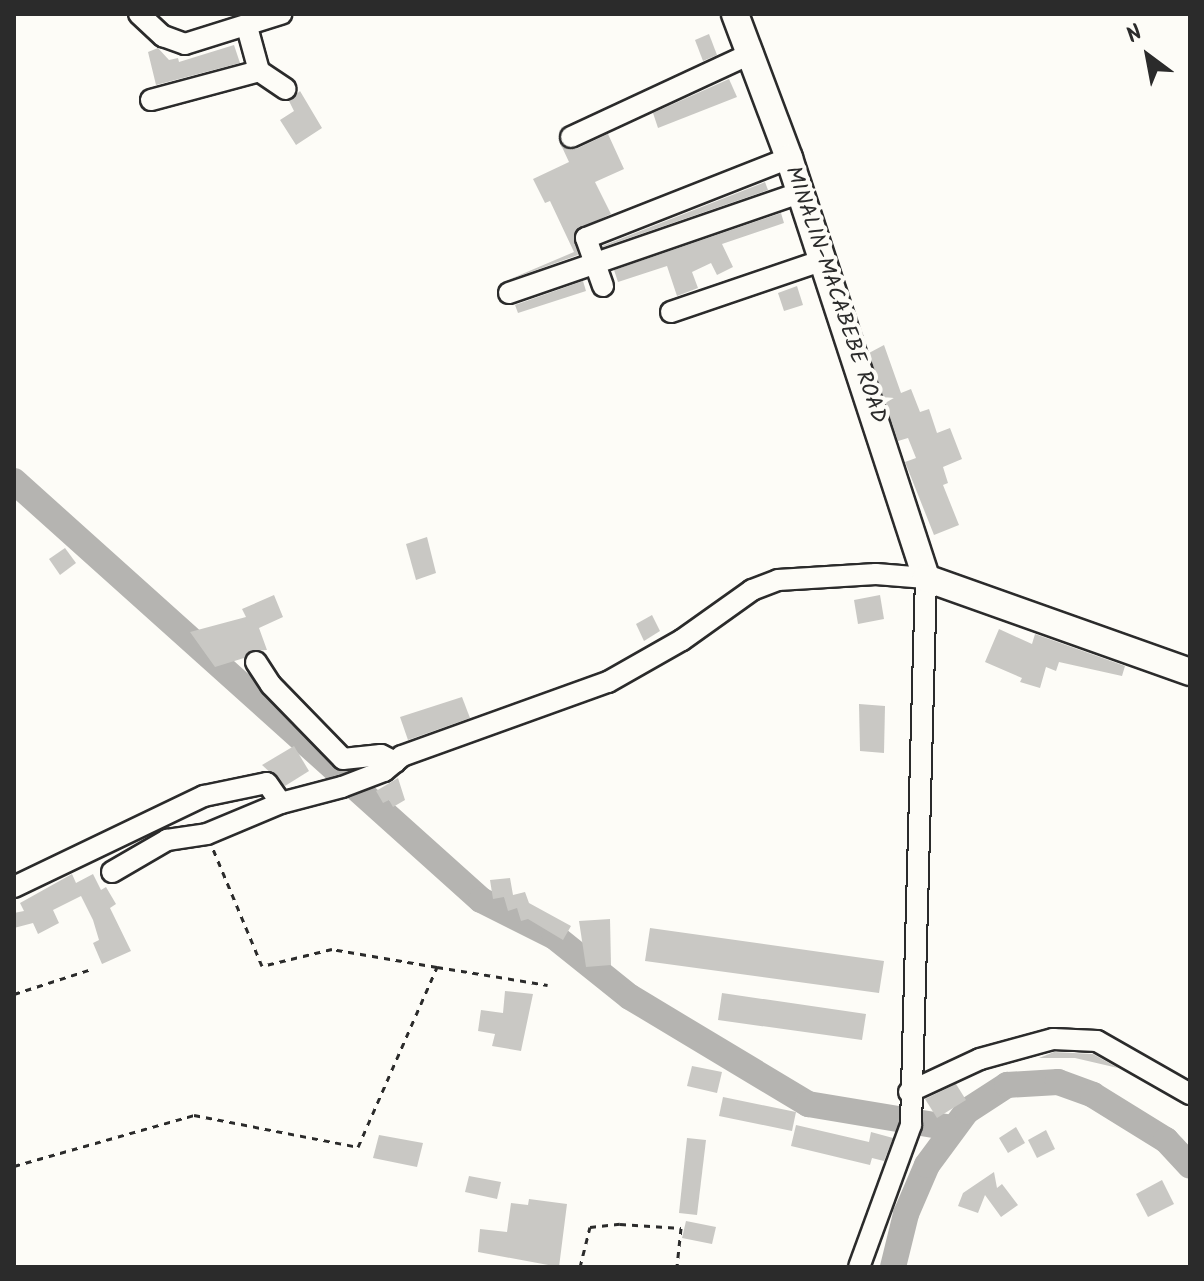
<!DOCTYPE html>
<style>
body{margin:0}
#map{position:relative;width:1204px;height:1281px;overflow:hidden;background:#fdfcf7;font-family:Kalam,sans-serif}
div>[style]{position:absolute}
[style*='--x']{left:calc(var(--x)*1px);top:calc(var(--y)*1px);width:calc(var(--w)*1px);rotate:calc(var(--a)*1deg)}
.river>*{height:26px;margin:-13px;padding:0 13px;transform-origin:13px;border-radius:13px;background:#b5b4b1}
.building>*{inset:0;background:#c9c8c4}
.path>*{height:3px;margin-top:-1.5px;transform-origin:0;background:repeating-linear-gradient(90deg,#2b2b2b 0 6px,transparent 0 12px)}
.roads{filter:drop-shadow(2px 0 #2b2b2b) drop-shadow(-2px 0 #2b2b2b) drop-shadow(0 2px #2b2b2b) drop-shadow(0 -2px #2b2b2b)}
.minor>*{height:20px;margin:-10px;padding:0 10px;transform-origin:10px;border-radius:10px;background:#fdfcf7}
.major>*{height:26px;margin:-13px;padding:0 13px;transform-origin:13px;border-radius:13px;background:#fdfcf7}
span{translate:-50% -50%;white-space:nowrap;text-align:center;line-height:1.15;-webkit-text-stroke:8px #fdfcf7;paint-order:stroke}
.street-label{font-size:22px;color:#2b2b2b}
.frame{position:absolute;inset:0;border:16px solid #2b2b2b;pointer-events:none}
.north{position:absolute;left:1108px;top:16px;width:80px;height:80px;-webkit-text-stroke:6px #fdfcf7;paint-order:stroke;rotate:328deg;font-size:22px;font-weight:700;line-height:32px;text-align:center;color:#2b2b2b}
.north::after{content:'';display:block;margin:auto;width:28px;height:36px;background:#2b2b2b;clip-path:polygon(50% 0,100% 100%,50% 72%,0 100%)}
</style>
<div id="map">
<div class="river">
<i style="--x:14;--y:481;--w:627;--a:41.9"></i>
<i style="--x:481;--y:900;--w:83;--a:26.6"></i>
<i style="--x:555;--y:937;--w:96;--a:38.7"></i>
<i style="--x:630;--y:997;--w:208;--a:31"></i>
<i style="--x:808;--y:1104;--w:145;--a:9.5"></i>
<i style="--x:893;--y:1267;--w:55;--a:-76.2"></i>
<i style="--x:906;--y:1214;--w:53;--a:-66.8"></i>
<i style="--x:927;--y:1165;--w:67;--a:-53.5"></i>
<i style="--x:967;--y:1111;--w:48;--a:-33"></i>
<i style="--x:1007;--y:1085;--w:51;--a:-3.4"></i>
<i style="--x:1058;--y:1082;--w:37;--a:20"></i>
<i style="--x:1093;--y:1095;--w:86;--a:31.7"></i>
<i style="--x:1166;--y:1140;--w:35;--a:47"></i>
</div>
<div class="building">
<i style="clip-path:polygon(709px 34px,717px 55px,703px 61px,695px 40px)"></i>
<i style="clip-path:polygon(234px 45px,240px 63px,156px 85px,148px 52px,158px 48px,169px 60px,178px 58px,179px 62px)"></i>
<i style="clip-path:polygon(729px 79px,737px 97px,658px 128px,653px 113px)"></i>
<i style="clip-path:polygon(300px 91px,322px 128px,296px 145px,280px 120px,294px 111px,289px 101px)"></i>
<i style="clip-path:polygon(608px 134px,624px 169px,595px 182px,611px 214px,576px 230px,578px 255px,508px 280px,574px 252px,550px 201px,545px 203px,533px 179px,569px 162px,562px 147px,576px 149px)"></i>
<i style="clip-path:polygon(765px 182px,768px 190px,603px 247px,602px 246px)"></i>
<i style="clip-path:polygon(781px 213px,784px 223px,722px 244px,733px 267px,717px 275px,711px 263px,692px 272px,698px 288px,677px 296px,667px 266px,618px 282px,614px 270px)"></i>
<i style="clip-path:polygon(583px 281px,586px 291px,518px 313px,515px 305px)"></i>
<i style="clip-path:polygon(797px 286px,803px 305px,784px 311px,778px 293px)"></i>
<i style="clip-path:polygon(884px 345px,901px 393px,911px 389px,920px 412px,929px 409px,937px 433px,950px 428px,962px 459px,943px 467px,948px 483px,943px 485px,959px 525px,934px 535px,905px 462px,916px 458px,908px 438px,898px 441px,869px 353px)"></i>
<i style="clip-path:polygon(427px 537px,436px 573px,416px 580px,406px 544px)"></i>
<i style="clip-path:polygon(65px 548px,76px 563px,60px 575px,49px 559px)"></i>
<i style="clip-path:polygon(274px 595px,283px 617px,259px 628px,267px 650px,250px 651px,244px 658px,215px 667px,190px 632px,246px 617px,242px 609px)"></i>
<i style="clip-path:polygon(880px 595px,884px 619px,858px 624px,854px 600px)"></i>
<i style="clip-path:polygon(652px 615px,660px 631px,644px 641px,636px 624px)"></i>
<i style="clip-path:polygon(999px 629px,1032px 644px,1035px 634px,1125px 666px,1122px 676px,1059px 662px,1056px 671px,1046px 667px,1040px 688px,1020px 682px,1022px 678px,985px 662px)"></i>
<i style="clip-path:polygon(462px 697px,470px 718px,408px 740px,400px 717px)"></i>
<i style="clip-path:polygon(859px 704px,885px 706px,884px 753px,860px 751px)"></i>
<i style="clip-path:polygon(294px 746px,309px 771px,285px 786px,262px 765px)"></i>
<i style="clip-path:polygon(398px 778px,405px 800px,393px 807px,389px 800px,383px 803px,376px 791px)"></i>
<i style="clip-path:polygon(72px 874px,76px 883px,93px 874px,101px 890px,106px 887px,116px 904px,110px 908px,131px 951px,102px 964px,93px 943px,99px 940px,93px 920px,81px 896px,53px 910px,59px 923px,38px 934px,33px 923px,14px 928px,14px 913px,24px 911px,20px 903px)"></i>
<i style="clip-path:polygon(510px 878px,513px 895px,525px 892px,529px 903px,571px 926px,563px 940px,528px 919px,521px 921px,517px 908px,508px 911px,504px 897px,493px 899px,490px 880px)"></i>
<i style="clip-path:polygon(610px 919px,611px 965px,586px 967px,579px 921px)"></i>
<i style="clip-path:polygon(650px 928px,884px 961px,879px 993px,645px 961px)"></i>
<i style="clip-path:polygon(505px 991px,533px 994px,521px 1051px,492px 1046px,495px 1034px,478px 1031px,481px 1010px,503px 1013px)"></i>
<i style="clip-path:polygon(722px 993px,866px 1014px,862px 1040px,718px 1020px)"></i>
<i style="clip-path:polygon(1054px 1052px,1093px 1054px,1118px 1068px,1075px 1058px,1039px 1058px)"></i>
<i style="clip-path:polygon(692px 1066px,722px 1072px,717px 1093px,687px 1086px)"></i>
<i style="clip-path:polygon(956px 1084px,966px 1100px,937px 1118px,925px 1099px)"></i>
<i style="clip-path:polygon(723px 1097px,796px 1112px,792px 1131px,719px 1116px)"></i>
<i style="clip-path:polygon(796px 1125px,869px 1142px,871px 1132px,893px 1138px,884px 1161px,872px 1158px,870px 1165px,791px 1146px)"></i>
<i style="clip-path:polygon(1016px 1127px,1025px 1143px,1008px 1153px,999px 1138px)"></i>
<i style="clip-path:polygon(1046px 1130px,1055px 1149px,1037px 1158px,1028px 1140px)"></i>
<i style="clip-path:polygon(379px 1135px,423px 1143px,417px 1167px,373px 1158px)"></i>
<i style="clip-path:polygon(687px 1138px,706px 1140px,697px 1215px,679px 1213px)"></i>
<i style="clip-path:polygon(994px 1172px,997px 1188px,1002px 1184px,1018px 1205px,1001px 1217px,985px 1195px,978px 1213px,958px 1206px,963px 1193px)"></i>
<i style="clip-path:polygon(469px 1176px,501px 1182px,497px 1199px,465px 1192px)"></i>
<i style="clip-path:polygon(1162px 1180px,1174px 1204px,1148px 1217px,1136px 1194px)"></i>
<i style="clip-path:polygon(529px 1199px,567px 1204px,559px 1267px,478px 1252px,480px 1229px,507px 1232px,511px 1203px,528px 1205px)"></i>
<i style="clip-path:polygon(686px 1221px,716px 1227px,712px 1244px,682px 1238px)"></i>
</div>
<div class="path">
<i style="--x:437;--y:967;--w:112;--a:9.2"></i>
<i style="--x:14;--y:994;--w:82;--a:-17.8"></i>
<i style="--x:14;--y:1166;--w:187;--a:-15.8"></i>
<i style="--x:194;--y:1115;--w:167;--a:11"></i>
<i style="--x:358;--y:1147;--w:197;--a:-66.3"></i>
<i style="--x:437;--y:967;--w:107;--a:-170.3"></i>
<i style="--x:332;--y:949;--w:72;--a:166.3"></i>
<i style="--x:262;--y:966;--w:127;--a:-112.7"></i>
<i style="--x:580;--y:1267;--w:41;--a:-76"></i>
<i style="--x:590;--y:1227;--w:30;--a:-6"></i>
<i style="--x:620;--y:1224;--w:61;--a:3.8"></i>
<i style="--x:681;--y:1228;--w:39;--a:96"></i>
</div>
<div class="roads">
<div class="minor">
<i style="--x:139;--y:14;--w:33;--a:43"></i>
<i style="--x:163;--y:36;--w:23;--a:20"></i>
<i style="--x:185;--y:44;--w:101;--a:-17.4"></i>
<i style="--x:247;--y:27;--w:46;--a:74.7"></i>
<i style="--x:259;--y:71;--w:32;--a:34"></i>
<i style="--x:151;--y:100;--w:112;--a:-15"></i>
<i style="--x:571;--y:137;--w:200;--a:-24.9"></i>
<i style="--x:603;--y:286;--w:51;--a:-109.5"></i>
<i style="--x:586;--y:238;--w:218;--a:-21.5"></i>
<i style="--x:509;--y:293;--w:307;--a:-19"></i>
<i style="--x:671;--y:312;--w:162;--a:-18.8"></i>
<i style="--x:256;--y:662;--w:27;--a:57"></i>
<i style="--x:271;--y:685;--w:103;--a:45.8"></i>
<i style="--x:343;--y:759;--w:38;--a:-6"></i>
<i style="--x:381;--y:755;--w:16;--a:27"></i>
<i style="--x:112;--y:872;--w:64;--a:-30.2"></i>
<i style="--x:167;--y:840;--w:40;--a:-8.5"></i>
<i style="--x:207;--y:834;--w:80;--a:-22.7"></i>
<i style="--x:14;--y:887;--w:211;--a:-25.6"></i>
<i style="--x:204;--y:796;--w:64;--a:-11.7"></i>
<i style="--x:267;--y:783;--w:24;--a:55"></i>
<i style="--x:281;--y:803;--w:63;--a:-14.7"></i>
<i style="--x:342;--y:787;--w:45;--a:-20.9"></i>
<i style="--x:384;--y:771;--w:23;--a:-40"></i>
<i style="--x:402;--y:756;--w:219;--a:-19.8"></i>
<i style="--x:608;--y:682;--w:85;--a:-29.6"></i>
<i style="--x:682;--y:640;--w:86;--a:-35.5"></i>
<i style="--x:752;--y:590;--w:28;--a:-21"></i>
<i style="--x:778;--y:580;--w:98;--a:-3.5"></i>
<i style="--x:876;--y:574;--w:50;--a:4.6"></i>
<i style="--x:926;--y:578;--w:547;--a:91.57"></i>
<i style="--x:911;--y:1125;--w:151;--a:110.1"></i>
<i style="--x:909;--y:1092;--w:78;--a:-24.9"></i>
<i style="--x:980;--y:1059;--w:76;--a:-15.3"></i>
<i style="--x:1053;--y:1039;--w:44;--a:2.6"></i>
<i style="--x:1097;--y:1041;--w:107;--a:29.7"></i>
</div>
<div class="major">
<i style="--x:735;--y:14;--w:154;--a:69.4"></i>
<i style="--x:789;--y:158;--w:442;--a:71.9"></i>
<i style="--x:926;--y:578;--w:280;--a:19.6"></i>
</div>
</div>
<div class="street-label">
<span style="left:835px;top:295px;rotate:71deg">MINALIN-MACABEBE ROAD</span>
</div>
<div class="frame"></div>
<div class="north">N</div>
</div>
